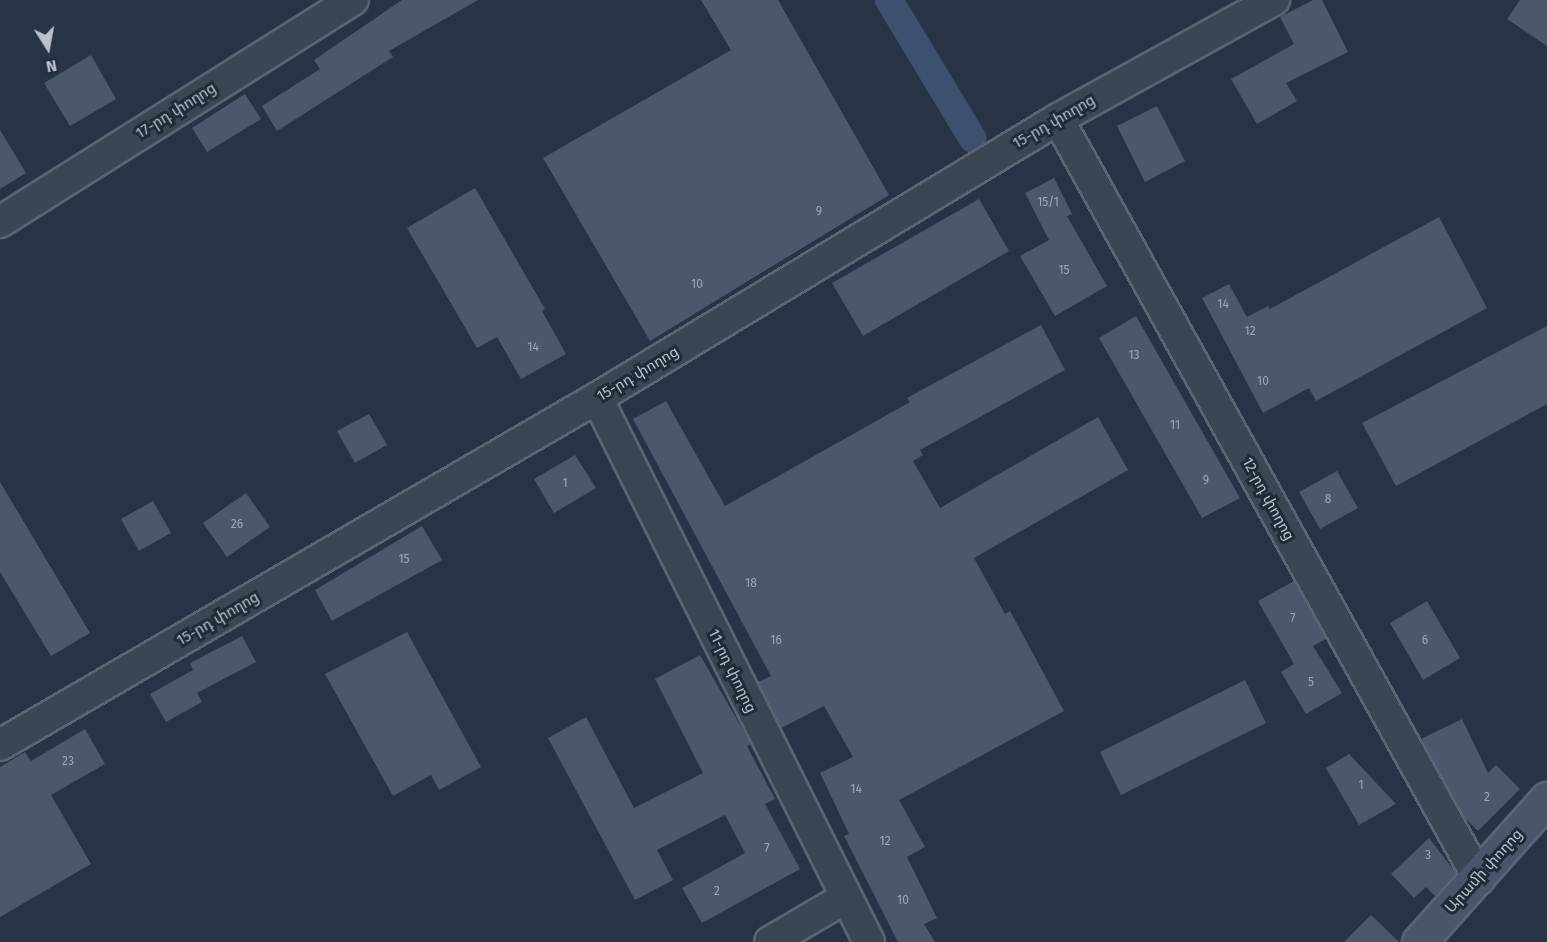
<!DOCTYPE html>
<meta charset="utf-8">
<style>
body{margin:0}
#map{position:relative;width:1547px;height:942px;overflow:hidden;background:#273445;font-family:"Fira Sans","Noto Sans Armenian",sans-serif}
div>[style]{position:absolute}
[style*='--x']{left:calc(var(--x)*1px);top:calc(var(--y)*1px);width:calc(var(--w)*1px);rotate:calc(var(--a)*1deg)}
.canal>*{height:28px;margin:-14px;padding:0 14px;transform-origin:14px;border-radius:14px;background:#3d516e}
.building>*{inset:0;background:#4b586b}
.roads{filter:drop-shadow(2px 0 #5a6472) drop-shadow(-2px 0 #5a6472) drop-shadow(0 2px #5a6472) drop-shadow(0 -2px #5a6472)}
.street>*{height:30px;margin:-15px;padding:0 15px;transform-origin:15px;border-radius:15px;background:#3b4654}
.secondary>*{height:33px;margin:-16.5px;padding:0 16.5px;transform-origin:16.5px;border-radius:16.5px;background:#495568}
span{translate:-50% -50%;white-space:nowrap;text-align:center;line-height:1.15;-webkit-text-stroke:6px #202b3a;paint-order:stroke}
.number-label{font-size:12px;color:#9ea7b5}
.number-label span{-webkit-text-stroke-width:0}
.street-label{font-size:15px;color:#b9c1ce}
.north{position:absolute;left:18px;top:18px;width:60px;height:60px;-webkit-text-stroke:4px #202b3a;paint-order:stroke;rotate:169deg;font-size:16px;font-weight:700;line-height:24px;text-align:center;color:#b9c1ce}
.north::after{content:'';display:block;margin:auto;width:21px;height:27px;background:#b9c1ce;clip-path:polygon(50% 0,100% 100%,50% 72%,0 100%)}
</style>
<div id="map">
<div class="canal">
<i style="--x:889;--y:0;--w:162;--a:58.9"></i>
</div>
<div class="building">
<i style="clip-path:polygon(402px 0,478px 0,389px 51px,393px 57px,277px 131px,262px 106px,320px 69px,314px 60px)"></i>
<i style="clip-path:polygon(701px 0,778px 0,889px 195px,650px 341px,543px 158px,731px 50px)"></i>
<i style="clip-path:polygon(1313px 0,1322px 0,1348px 52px,1286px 83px,1297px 101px,1257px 124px,1231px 79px,1294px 44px,1280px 17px)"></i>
<i style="clip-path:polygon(1520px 0,1547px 0,1547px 46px,1507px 19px)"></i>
<i style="clip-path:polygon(91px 55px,116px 99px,70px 126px,44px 83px)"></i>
<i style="clip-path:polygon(245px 94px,261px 119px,207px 152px,192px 128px)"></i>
<i style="clip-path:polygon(1157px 106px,1185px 161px,1145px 182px,1117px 126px)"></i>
<i style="clip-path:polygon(0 130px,26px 173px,0 189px)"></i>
<i style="clip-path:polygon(1054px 178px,1072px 214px,1067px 216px,1107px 286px,1055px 316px,1020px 256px,1049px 240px,1025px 193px)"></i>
<i style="clip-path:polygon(475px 188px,545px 309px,542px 311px,566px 354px,521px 379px,497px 337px,477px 348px,407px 228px)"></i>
<i style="clip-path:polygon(979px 199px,1009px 251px,863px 336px,832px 283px)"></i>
<i style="clip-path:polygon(1439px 217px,1487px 308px,1316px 401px,1309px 388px,1263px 413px,1202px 298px,1229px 284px,1247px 317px,1268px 306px,1270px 309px)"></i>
<i style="clip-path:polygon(1136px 316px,1240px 498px,1202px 518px,1099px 338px)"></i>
<i style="clip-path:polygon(1041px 325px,1065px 370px,920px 450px,923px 455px,913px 461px,940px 508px,1098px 417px,1128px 470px,974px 558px,1005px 614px,1010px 611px,1064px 711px,899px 800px,925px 847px,907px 857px,937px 918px,924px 924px,935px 942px,898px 942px,844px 836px,849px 834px,820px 773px,853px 757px,824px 706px,781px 728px,758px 682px,771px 676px,633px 419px,666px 401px,725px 506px,910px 402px,907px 398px)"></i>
<i style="clip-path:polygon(1547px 326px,1547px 404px,1396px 486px,1362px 423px)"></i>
<i style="clip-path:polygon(369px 414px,387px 445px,355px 463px,337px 431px)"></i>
<i style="clip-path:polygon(575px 455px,596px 488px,554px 513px,534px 479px)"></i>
<i style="clip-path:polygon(1337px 471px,1358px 508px,1320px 529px,1299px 492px)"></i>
<i style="clip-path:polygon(0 482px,90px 633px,51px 656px,0 572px)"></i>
<i style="clip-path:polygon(246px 493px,270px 527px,227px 557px,203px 523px)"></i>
<i style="clip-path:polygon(153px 501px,171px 533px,139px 551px,121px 519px)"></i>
<i style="clip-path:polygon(422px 526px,442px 560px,332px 621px,315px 590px)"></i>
<i style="clip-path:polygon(1294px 581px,1326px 639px,1313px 646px,1342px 693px,1306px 714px,1281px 672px,1294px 664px,1258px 601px)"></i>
<i style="clip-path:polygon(1427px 601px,1460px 658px,1423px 680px,1390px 623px)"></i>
<i style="clip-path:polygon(407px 632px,481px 767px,439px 790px,431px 775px,393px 796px,325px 674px)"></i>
<i style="clip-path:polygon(242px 636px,256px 662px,197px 693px,202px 702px,166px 722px,150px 694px,193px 670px,190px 663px)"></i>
<i style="clip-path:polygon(700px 655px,751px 744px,747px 746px,775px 799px,765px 804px,800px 869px,702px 923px,682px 888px,745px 853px,725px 815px,657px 850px,673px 880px,635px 900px,548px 738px,586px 717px,634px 808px,703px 773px,655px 679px)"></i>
<i style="clip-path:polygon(1245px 680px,1266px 723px,1121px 795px,1100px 752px)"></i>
<i style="clip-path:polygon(1462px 719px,1488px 773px,1496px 765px,1520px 789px,1478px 831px,1465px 818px,1421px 739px)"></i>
<i style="clip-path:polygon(85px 729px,105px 764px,51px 795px,91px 864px,0 917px,0 767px,25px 752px,31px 761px)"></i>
<i style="clip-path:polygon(1349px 754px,1396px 804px,1359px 825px,1326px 768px)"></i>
<i style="clip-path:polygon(1429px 838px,1456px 873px,1435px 896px,1426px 887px,1414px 898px,1391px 874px)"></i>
<i style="clip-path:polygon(1371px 915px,1399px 942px,1344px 942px)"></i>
</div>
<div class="roads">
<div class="street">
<i style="--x:1058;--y:119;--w:869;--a:61.02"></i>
<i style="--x:0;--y:222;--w:417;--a:-32.2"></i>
<i style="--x:597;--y:398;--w:608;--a:63.43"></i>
<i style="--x:0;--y:745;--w:691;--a:-30.17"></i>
<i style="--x:597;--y:398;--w:539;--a:-31.18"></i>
<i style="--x:1058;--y:119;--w:247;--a:-28.9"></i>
<i style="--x:770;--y:942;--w:87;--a:-30.4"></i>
</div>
<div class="secondary">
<i style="--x:1419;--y:942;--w:192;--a:-48.2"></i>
</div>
</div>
<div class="number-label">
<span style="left:1048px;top:203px">15/1</span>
<span style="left:819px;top:212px">9</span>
<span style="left:1064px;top:271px">15</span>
<span style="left:697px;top:285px">10</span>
<span style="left:1223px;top:305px">14</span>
<span style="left:1250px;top:332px">12</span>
<span style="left:533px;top:348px">14</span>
<span style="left:1134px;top:356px">13</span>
<span style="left:1263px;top:382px">10</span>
<span style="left:1175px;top:426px">11</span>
<span style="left:1206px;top:481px">9</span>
<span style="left:565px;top:484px">1</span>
<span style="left:1328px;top:500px">8</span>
<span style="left:237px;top:525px">26</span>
<span style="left:404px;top:560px">15</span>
<span style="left:751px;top:584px">18</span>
<span style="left:1293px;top:619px">7</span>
<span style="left:776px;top:641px">16</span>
<span style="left:1425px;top:641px">6</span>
<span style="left:1311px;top:683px">5</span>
<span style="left:68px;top:762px">23</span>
<span style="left:1361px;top:786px">1</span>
<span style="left:856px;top:790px">14</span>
<span style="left:1487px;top:798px">2</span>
<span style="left:885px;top:842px">12</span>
<span style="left:767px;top:849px">7</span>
<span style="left:1428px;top:856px">3</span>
<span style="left:717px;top:892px">2</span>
<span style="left:903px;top:901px">10</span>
</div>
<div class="street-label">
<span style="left:176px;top:111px;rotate:-32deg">17-րդ փողոց</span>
<span style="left:1054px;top:122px;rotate:-30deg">15-րդ փողոց</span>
<span style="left:638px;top:374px;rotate:-31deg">15-րդ փողոց</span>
<span style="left:1268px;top:499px;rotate:61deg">12-րդ փողոց</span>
<span style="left:218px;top:619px;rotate:-30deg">15-րդ փողոց</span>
<span style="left:732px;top:671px;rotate:64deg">11-րդ փողոց</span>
<span style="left:1484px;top:871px;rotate:-48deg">Արամի փողոց</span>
</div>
<div class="north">N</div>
</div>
